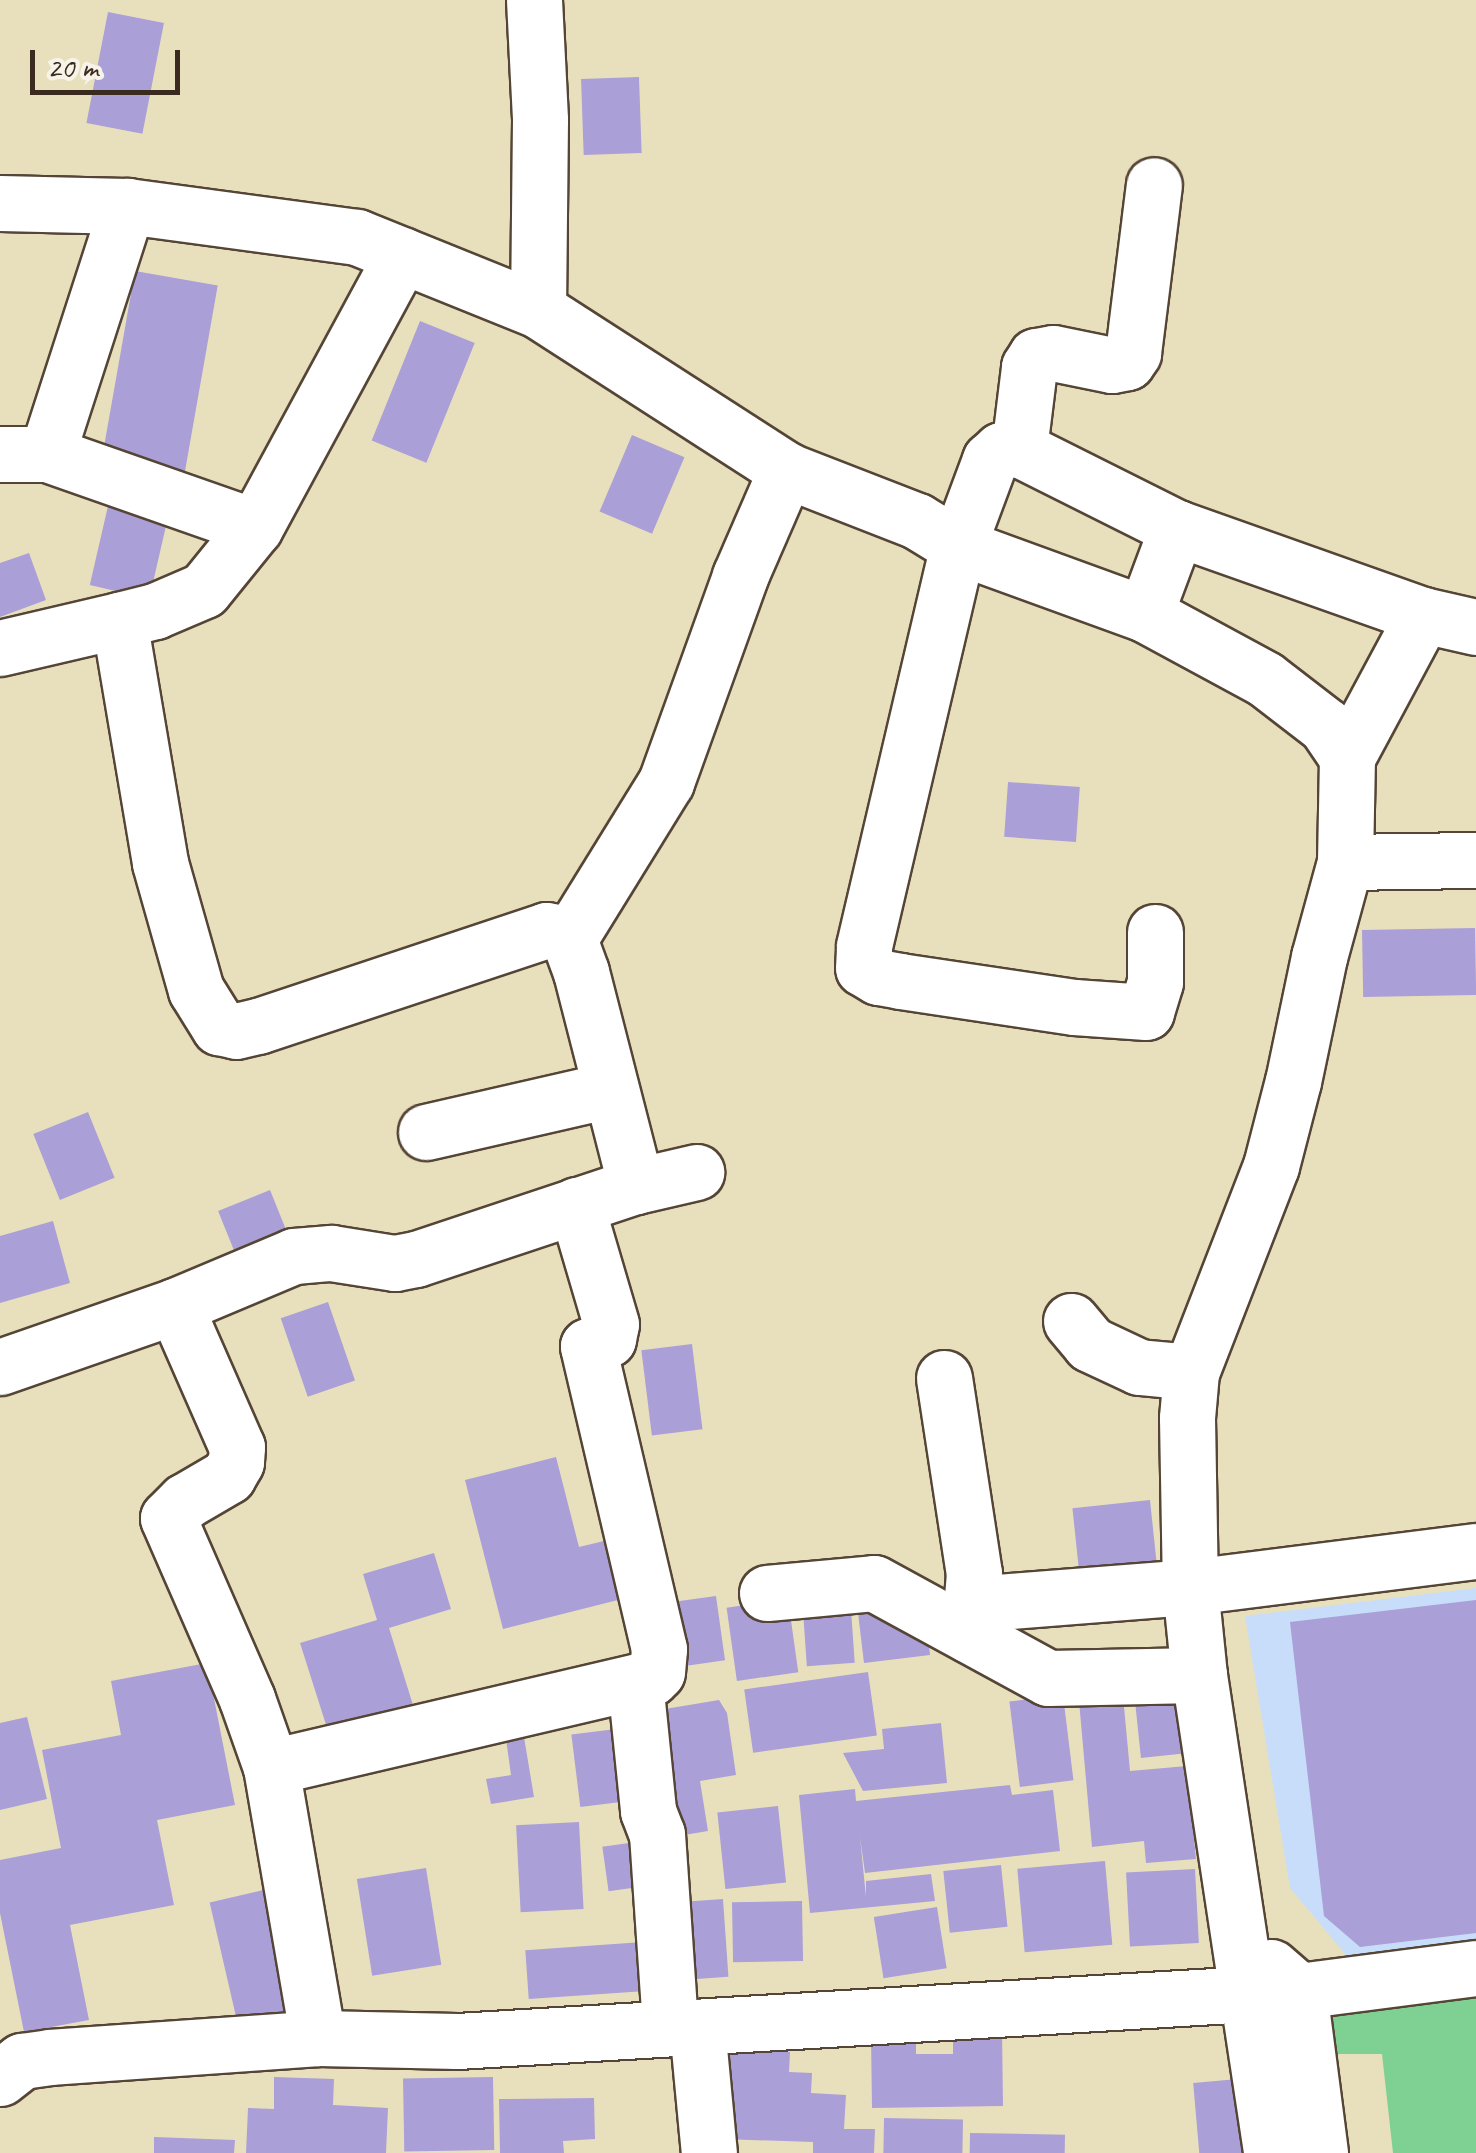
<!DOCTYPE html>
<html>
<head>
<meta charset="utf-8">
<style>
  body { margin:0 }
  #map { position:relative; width:1476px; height:2153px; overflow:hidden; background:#e8e0bd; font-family:Caveat,sans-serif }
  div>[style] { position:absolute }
  .built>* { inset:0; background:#c7ddf9 }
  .green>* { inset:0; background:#7fd193 }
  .building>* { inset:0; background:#aa9fd7; transform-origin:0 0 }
  .roads { filter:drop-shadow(2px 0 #554536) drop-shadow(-2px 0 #554536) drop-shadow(0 2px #554536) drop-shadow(0 -2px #554536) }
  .minor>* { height:55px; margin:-27.5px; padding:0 27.5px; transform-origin:27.5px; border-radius:27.5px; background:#fff }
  span { translate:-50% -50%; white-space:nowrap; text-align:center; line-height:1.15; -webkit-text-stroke:10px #f7f3e8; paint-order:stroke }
  .scale { position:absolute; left:30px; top:50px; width:150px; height:45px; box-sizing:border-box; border:5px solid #3b2a1e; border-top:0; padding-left:12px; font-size:30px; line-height:35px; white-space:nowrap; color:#3b2a1e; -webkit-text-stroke:8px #f7f3e8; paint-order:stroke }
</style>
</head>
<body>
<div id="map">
  <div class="built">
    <div style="clip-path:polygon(1476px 1588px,1476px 1952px,1357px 1968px,1290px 1888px,1245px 1616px)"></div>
  </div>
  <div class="green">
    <div style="clip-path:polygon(1476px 1985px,1476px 2153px,1393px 2153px,1382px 2054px,1316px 2054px,1303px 2011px)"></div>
  </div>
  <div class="building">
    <div style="left:108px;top:12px;width:57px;height:113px;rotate:11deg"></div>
    <div style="left:639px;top:77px;width:76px;height:58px;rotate:88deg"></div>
    <div style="left:135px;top:271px;width:84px;height:191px;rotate:10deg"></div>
    <div style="left:420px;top:321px;width:59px;height:129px;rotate:22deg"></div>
    <div style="left:632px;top:435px;width:57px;height:83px;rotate:23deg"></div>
    <div style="left:108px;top:506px;width:61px;height:81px;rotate:13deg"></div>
    <div style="clip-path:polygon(29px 553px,46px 600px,0 617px,0 563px)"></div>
    <div style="left:1008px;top:782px;width:72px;height:55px;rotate:4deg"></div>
    <div style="left:1475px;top:928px;width:67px;height:113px;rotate:89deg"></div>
    <div style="left:88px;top:1112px;width:71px;height:59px;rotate:68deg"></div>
    <div style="left:270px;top:1190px;width:48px;height:56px;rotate:68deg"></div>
    <div style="clip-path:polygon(53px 1221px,70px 1283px,0 1303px,0 1236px)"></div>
    <div style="left:328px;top:1302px;width:83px;height:50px;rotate:71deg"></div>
    <div style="left:692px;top:1344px;width:86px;height:51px;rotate:83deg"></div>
    <div style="clip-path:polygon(556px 1457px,579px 1547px,604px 1541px,618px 1600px,503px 1629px,465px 1480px)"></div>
    <div style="left:1150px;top:1500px;width:77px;height:78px;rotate:84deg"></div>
    <div style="clip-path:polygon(434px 1553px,451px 1609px,389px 1628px,413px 1705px,328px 1731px,300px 1643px,377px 1620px,363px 1574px)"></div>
    <div style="left:850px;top:1595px;width:68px;height:48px;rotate:86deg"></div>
    <div style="left:716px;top:1596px;width:65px;height:44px;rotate:82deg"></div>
    <div style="left:788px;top:1599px;width:74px;height:62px;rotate:82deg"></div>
    <div style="clip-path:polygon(1476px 1600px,1476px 1933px,1360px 1947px,1324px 1916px,1290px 1622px)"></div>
    <div style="clip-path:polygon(905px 1608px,926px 1618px,930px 1655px,864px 1663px,858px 1613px)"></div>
    <div style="clip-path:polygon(207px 1663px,235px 1805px,157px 1820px,174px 1905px,70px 1925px,89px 2020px,24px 2032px,0 1913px,0 1860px,61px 1848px,42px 1750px,121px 1735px,111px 1681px)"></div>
    <div style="left:868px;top:1672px;width:64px;height:125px;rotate:82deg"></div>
    <div style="left:1184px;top:1689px;width:64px;height:50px;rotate:84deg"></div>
    <div style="left:1063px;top:1695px;width:86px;height:54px;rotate:83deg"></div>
    <div style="clip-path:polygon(1123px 1696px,1130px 1771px,1187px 1766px,1196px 1859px,1146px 1863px,1144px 1841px,1092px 1847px,1079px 1701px)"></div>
    <div style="clip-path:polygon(719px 1700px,727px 1713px,736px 1775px,700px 1781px,708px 1831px,678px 1836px,659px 1710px)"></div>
    <div style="clip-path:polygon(27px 1717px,47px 1799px,0 1810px,0 1723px)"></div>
    <div style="clip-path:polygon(941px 1723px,947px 1783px,863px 1791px,843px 1753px,884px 1749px,882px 1729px)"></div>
    <div style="left:624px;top:1728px;width:73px;height:53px;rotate:83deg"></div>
    <div style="clip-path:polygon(524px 1737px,534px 1797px,491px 1804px,486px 1779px,511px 1775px,506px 1739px)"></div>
    <div style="clip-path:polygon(1010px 1785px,1012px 1795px,1053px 1790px,1060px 1851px,865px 1873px,860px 1837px,866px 1897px,866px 1881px,931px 1874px,935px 1901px,810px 1913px,799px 1795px,855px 1789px,856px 1801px)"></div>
    <div style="left:778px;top:1806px;width:77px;height:61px;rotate:84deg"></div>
    <div style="left:579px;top:1822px;width:87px;height:63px;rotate:87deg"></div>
    <div style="left:636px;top:1842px;width:45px;height:34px;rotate:82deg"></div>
    <div style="left:1105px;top:1861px;width:84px;height:88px;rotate:85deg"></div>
    <div style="left:1001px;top:1865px;width:62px;height:58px;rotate:84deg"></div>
    <div style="left:426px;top:1868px;width:98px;height:70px;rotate:81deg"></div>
    <div style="left:1195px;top:1869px;width:74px;height:69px;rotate:87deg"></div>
    <div style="left:272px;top:1888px;width:123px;height:64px;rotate:77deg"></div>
    <div style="left:723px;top:1899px;width:78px;height:53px;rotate:86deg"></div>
    <div style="left:802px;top:1901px;width:60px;height:70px;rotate:89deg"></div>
    <div style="left:937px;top:1907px;width:62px;height:64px;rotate:81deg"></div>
    <div style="left:657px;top:1941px;width:49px;height:132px;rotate:86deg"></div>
    <div style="clip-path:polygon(1002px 2028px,1003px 2106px,872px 2108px,871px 2037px,916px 2036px,916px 2054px,953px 2054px,953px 2029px)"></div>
    <div style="clip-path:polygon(724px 2049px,790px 2052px,789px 2072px,812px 2073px,811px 2093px,846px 2095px,844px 2129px,875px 2129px,874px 2153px,813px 2153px,813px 2142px,722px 2139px)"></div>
    <div style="clip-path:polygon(274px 2077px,334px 2079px,333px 2105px,388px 2108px,386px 2153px,246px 2153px,248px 2108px,274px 2109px)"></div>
    <div style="left:493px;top:2077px;width:73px;height:90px;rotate:89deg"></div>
    <div style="left:1238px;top:2079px;width:74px;height:45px;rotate:85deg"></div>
    <div style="clip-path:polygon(594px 2098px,595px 2139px,563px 2141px,564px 2153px,500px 2153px,499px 2099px)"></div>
    <div style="left:884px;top:2118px;width:79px;height:35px;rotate:1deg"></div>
    <div style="left:970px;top:2133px;width:95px;height:20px;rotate:1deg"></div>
    <div style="clip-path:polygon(154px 2137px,235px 2140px,234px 2153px,154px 2153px)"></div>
  </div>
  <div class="roads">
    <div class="minor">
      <div style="left:534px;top:0;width:120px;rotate:87.1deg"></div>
      <div style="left:540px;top:120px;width:190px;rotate:90.6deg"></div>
      <div style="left:0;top:203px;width:127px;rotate:1.4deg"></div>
      <div style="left:127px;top:206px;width:232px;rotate:7.7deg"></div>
      <div style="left:357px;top:237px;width:195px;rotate:22deg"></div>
      <div style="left:538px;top:310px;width:295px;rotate:32.8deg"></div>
      <div style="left:786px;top:470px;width:141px;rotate:21.3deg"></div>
      <div style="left:917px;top:521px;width:48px;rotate:31.4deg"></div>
      <div style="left:958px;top:546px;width:199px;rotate:20deg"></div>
      <div style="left:1145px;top:614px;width:136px;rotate:28.4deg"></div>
      <div style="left:1265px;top:679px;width:77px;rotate:37.6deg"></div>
      <div style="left:1326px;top:726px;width:37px;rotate:56deg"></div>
      <div style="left:1347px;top:757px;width:105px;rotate:91.1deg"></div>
      <div style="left:1345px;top:862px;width:98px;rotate:105.3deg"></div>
      <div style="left:1319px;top:957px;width:127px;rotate:101.8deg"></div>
      <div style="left:1293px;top:1081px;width:88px;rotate:104.5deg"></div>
      <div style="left:1271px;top:1166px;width:221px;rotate:111.2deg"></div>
      <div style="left:1191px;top:1372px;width:46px;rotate:95deg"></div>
      <div style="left:1187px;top:1418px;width:169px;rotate:89deg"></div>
      <div style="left:1190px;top:1587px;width:88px;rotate:84.2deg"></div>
      <div style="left:1199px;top:1675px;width:483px;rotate:81.4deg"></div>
      <div style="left:1019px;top:449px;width:83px;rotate:-83deg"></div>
      <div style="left:1029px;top:367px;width:13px;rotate:-58deg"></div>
      <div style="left:1036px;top:356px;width:17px;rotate:-10deg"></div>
      <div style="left:1053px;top:353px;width:60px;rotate:11.5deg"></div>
      <div style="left:1112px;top:365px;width:15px;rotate:-11deg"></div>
      <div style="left:1127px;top:362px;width:11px;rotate:-56deg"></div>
      <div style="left:1133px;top:353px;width:169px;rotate:-82.9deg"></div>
      <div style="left:0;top:454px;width:47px"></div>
      <div style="left:47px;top:454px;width:261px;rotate:-72.1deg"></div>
      <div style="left:47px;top:454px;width:220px;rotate:19.3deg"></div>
      <div style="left:255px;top:527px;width:309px;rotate:-61.6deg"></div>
      <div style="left:1145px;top:614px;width:92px;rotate:-69.6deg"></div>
      <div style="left:119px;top:620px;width:37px;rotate:-14deg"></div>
      <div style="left:155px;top:611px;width:53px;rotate:-23.2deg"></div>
      <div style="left:204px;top:590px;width:81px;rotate:-51deg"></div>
      <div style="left:0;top:648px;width:122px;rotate:-13.2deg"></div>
      <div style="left:119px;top:620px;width:246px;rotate:80.4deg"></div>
      <div style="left:160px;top:863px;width:132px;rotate:74.2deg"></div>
      <div style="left:196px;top:990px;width:44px;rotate:58.1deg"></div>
      <div style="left:219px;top:1027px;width:17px;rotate:13deg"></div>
      <div style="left:236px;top:1031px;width:23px;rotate:-13deg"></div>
      <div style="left:258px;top:1026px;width:304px;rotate:-18.4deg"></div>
      <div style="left:546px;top:930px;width:11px;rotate:10deg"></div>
      <div style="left:557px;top:932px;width:14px;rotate:30deg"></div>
      <div style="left:569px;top:939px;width:35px;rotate:70deg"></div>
      <div style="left:581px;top:972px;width:221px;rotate:75.6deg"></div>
      <div style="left:1347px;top:757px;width:161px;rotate:-61.8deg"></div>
      <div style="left:1345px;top:862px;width:131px;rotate:-0.9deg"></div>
      <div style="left:1155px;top:932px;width:50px;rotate:90deg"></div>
      <div style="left:1155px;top:982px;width:31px;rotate:107deg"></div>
      <div style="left:1146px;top:1012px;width:72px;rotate:-176deg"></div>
      <div style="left:1074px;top:1007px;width:175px;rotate:-171.5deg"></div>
      <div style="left:901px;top:981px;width:23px;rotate:-170deg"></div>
      <div style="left:878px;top:977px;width:17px;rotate:-149deg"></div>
      <div style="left:863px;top:968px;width:22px;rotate:-87deg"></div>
      <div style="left:864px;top:946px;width:411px;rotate:-76.8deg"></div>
      <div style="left:958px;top:546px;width:92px;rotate:-69.6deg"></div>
      <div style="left:990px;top:460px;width:15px;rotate:-42deg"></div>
      <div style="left:1001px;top:450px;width:18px;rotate:-3deg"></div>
      <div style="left:1019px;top:449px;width:177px;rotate:26.6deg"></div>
      <div style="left:1177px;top:528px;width:261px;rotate:19.5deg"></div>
      <div style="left:1423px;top:615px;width:54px;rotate:12.8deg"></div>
      <div style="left:569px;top:939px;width:185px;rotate:-58.3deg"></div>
      <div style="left:666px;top:782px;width:219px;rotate:-70.2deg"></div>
      <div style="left:740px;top:576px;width:116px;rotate:-66.5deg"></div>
      <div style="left:426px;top:1132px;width:189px;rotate:-12.9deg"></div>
      <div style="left:175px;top:1306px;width:154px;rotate:66.3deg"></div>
      <div style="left:237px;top:1447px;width:15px;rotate:94deg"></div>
      <div style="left:236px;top:1462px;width:16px;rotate:120deg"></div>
      <div style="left:228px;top:1476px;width:50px;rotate:149.8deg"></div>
      <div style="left:185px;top:1501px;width:24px;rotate:135deg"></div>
      <div style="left:168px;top:1518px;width:197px;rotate:66.4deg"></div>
      <div style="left:247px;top:1699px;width:72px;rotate:70.6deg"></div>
      <div style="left:271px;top:1767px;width:275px;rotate:80.2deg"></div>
      <div style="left:1071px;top:1321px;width:30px;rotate:50deg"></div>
      <div style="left:1090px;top:1344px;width:54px;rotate:25.1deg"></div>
      <div style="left:1139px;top:1367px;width:52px;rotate:5.5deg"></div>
      <div style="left:0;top:1367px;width:185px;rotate:-19.2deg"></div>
      <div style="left:175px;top:1306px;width:129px;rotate:-22.8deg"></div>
      <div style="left:294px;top:1256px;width:37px;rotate:-5deg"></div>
      <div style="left:331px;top:1253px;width:65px;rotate:8.9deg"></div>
      <div style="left:395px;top:1263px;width:21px;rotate:-11deg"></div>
      <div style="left:416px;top:1259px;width:232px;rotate:-18.4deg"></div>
      <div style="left:636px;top:1186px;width:62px;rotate:-13.1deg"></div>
      <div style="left:944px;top:1378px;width:197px;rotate:81.3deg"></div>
      <div style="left:974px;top:1573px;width:62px;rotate:94.6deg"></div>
      <div style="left:767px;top:1593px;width:107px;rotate:-5.3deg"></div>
      <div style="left:874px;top:1583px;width:198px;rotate:28.6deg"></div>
      <div style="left:1048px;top:1678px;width:151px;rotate:-1.1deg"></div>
      <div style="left:972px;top:1604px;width:219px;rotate:-4.5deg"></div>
      <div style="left:1190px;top:1587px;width:288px;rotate:-7.2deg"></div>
      <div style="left:635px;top:1682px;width:130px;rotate:84.2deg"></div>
      <div style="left:648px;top:1811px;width:25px;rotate:69deg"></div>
      <div style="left:657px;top:1834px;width:193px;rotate:86.1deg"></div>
      <div style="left:271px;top:1767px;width:390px;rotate:-13.2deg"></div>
      <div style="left:651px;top:1678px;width:8px;rotate:-45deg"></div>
      <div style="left:657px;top:1672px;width:23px;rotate:-85deg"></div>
      <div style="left:659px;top:1649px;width:311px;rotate:-103.2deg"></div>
      <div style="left:588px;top:1346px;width:21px;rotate:-19deg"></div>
      <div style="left:608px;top:1339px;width:15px;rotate:-79deg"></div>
      <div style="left:611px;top:1324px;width:124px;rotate:-106.4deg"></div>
      <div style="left:1271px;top:1967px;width:37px;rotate:41deg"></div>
      <div style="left:1299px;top:1991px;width:163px;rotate:82.6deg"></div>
      <div style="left:697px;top:2027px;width:127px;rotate:84.6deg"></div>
      <div style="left:0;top:2078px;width:28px;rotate:-38deg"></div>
      <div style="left:22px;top:2061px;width:27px;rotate:-8deg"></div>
      <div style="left:49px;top:2057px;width:270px;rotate:-4deg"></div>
      <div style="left:318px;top:2038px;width:139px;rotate:1.2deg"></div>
      <div style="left:457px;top:2041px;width:843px;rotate:-3.4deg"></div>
      <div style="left:1299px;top:1991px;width:178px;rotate:-7.4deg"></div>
    </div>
  </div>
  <div class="scale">20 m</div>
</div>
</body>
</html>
